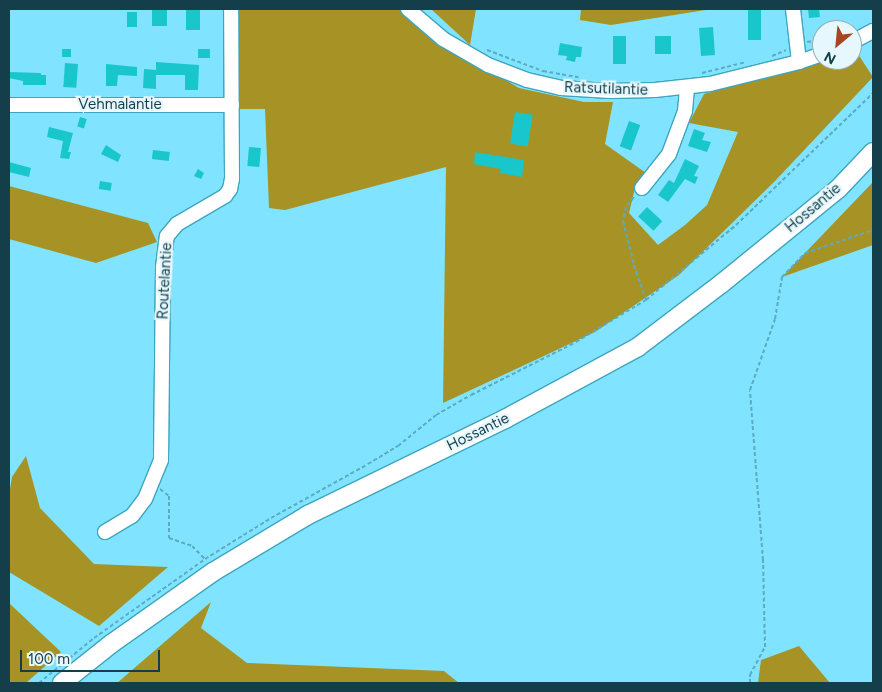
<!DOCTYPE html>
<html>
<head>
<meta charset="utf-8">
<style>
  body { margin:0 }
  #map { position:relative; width:882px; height:692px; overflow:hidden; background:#80e3ff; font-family:Figtree,sans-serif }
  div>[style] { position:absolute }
  .forest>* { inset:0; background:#a69225 }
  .building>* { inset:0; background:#19c6cb; transform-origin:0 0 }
  .path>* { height:2px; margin-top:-1px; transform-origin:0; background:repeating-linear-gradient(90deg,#5babc1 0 4px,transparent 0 6.5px) }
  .roads { filter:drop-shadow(1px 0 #3ea5bf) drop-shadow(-1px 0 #3ea5bf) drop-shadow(0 1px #3ea5bf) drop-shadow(0 -1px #3ea5bf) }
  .minor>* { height:14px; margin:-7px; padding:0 7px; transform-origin:7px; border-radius:7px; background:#fff }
  .major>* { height:18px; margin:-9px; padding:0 9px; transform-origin:9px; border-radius:9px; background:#fff }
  span { translate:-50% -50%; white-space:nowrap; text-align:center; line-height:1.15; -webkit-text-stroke:4.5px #e6f7fd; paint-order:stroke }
  .street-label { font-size:15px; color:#143f4a }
  .frame { position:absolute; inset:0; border:10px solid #143f4a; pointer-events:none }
  .north { position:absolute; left:812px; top:20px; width:50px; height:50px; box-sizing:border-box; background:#e6f7fd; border:1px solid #92adb5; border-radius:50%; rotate:208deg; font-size:14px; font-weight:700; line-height:20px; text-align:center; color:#143f4a }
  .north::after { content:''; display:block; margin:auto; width:18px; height:22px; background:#aa4320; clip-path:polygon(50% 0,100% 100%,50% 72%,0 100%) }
  .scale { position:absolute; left:20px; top:650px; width:140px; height:22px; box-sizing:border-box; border:2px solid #143f4a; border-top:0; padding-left:6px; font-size:15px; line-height:18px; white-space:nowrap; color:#143f4a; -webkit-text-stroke:4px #e6f7fd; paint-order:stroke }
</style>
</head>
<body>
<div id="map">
  <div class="forest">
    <div style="clip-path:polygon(236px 9px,399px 9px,425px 33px,519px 88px,584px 102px,613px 102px,605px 144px,646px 173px,635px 188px,629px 213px,658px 245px,685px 225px,707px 205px,738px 132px,689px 123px,704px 94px,828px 60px,852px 60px,852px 52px,856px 51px,873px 77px,775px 181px,679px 275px,595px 332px,443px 403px,446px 167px,285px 210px,269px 208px,265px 109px,239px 109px)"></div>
    <div style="clip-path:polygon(431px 9px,476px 9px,470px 45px)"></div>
    <div style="clip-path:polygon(581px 9px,712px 9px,611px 25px,580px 20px)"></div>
    <div style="clip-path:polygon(873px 182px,873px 245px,782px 277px,805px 253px)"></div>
    <div style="clip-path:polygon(9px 186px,148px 223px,157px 242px,96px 263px,9px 239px)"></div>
    <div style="clip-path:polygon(26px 456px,40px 508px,94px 564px,168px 567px,99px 626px,9px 572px,9px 495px,12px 477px)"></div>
    <div style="clip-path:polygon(211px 602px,201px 628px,247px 663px,444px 671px,459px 683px,117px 683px)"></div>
    <div style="clip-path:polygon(9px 603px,61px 652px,26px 683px,9px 683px)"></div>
    <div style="clip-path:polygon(799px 646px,830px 683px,758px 683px,761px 660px)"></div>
  </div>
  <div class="building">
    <div style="left:152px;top:9px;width:15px;height:17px"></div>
    <div style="left:186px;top:9px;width:14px;height:21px"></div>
    <div style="left:748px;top:9px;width:13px;height:31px"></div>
    <div style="clip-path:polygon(808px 9px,819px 9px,820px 17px,809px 18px)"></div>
    <div style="left:127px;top:12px;width:10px;height:15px"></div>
    <div style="left:713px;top:27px;width:28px;height:14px;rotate:86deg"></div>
    <div style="left:613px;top:36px;width:13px;height:28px"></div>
    <div style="left:655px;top:36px;width:16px;height:18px"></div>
    <div style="clip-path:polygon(560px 43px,582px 47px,581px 57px,576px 57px,575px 62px,566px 60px,567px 56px,558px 55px)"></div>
    <div style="left:62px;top:49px;width:9px;height:8px"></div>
    <div style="left:198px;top:49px;width:12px;height:9px"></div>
    <div style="clip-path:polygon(156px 62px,199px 65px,198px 90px,185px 90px,185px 75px,156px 75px,156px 89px,143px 88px,144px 69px,156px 70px)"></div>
    <div style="left:65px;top:63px;width:13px;height:24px;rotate:4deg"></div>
    <div style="clip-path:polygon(106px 64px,137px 67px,137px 76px,118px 75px,117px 86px,106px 86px)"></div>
    <div style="clip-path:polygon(9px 72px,41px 73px,41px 75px,46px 75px,46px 85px,23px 85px,23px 81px,9px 78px)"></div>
    <div style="left:515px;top:112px;width:18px;height:32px;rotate:9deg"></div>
    <div style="left:80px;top:117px;width:7px;height:10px;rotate:16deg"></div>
    <div style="left:629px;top:121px;width:12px;height:27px;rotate:20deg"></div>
    <div style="clip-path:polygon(49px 127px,73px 133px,68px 152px,71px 152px,69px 159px,60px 158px,63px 141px,47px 137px)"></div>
    <div style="clip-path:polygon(694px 129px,705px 133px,702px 140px,711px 142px,707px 152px,688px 146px)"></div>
    <div style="clip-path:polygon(106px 145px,121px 155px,118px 162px,101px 154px)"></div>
    <div style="left:249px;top:147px;width:12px;height:19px;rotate:5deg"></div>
    <div style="left:153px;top:150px;width:17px;height:9px;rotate:7deg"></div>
    <div style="clip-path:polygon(475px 152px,524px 160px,522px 177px,500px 173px,501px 169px,474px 164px)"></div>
    <div style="clip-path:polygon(685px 159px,699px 166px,694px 176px,698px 177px,695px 184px,685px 179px,668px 202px,658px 195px,669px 180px,674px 183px)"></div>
    <div style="clip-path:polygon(9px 162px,31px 168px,29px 177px,9px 172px)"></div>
    <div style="clip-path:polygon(198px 169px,204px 173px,201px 179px,194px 176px)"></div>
    <div style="left:100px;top:181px;width:12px;height:8px;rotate:9deg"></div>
    <div style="left:647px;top:207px;width:21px;height:13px;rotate:43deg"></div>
  </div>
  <div class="path">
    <div style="left:807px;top:42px;width:15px;rotate:-8deg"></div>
    <div style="left:487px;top:50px;width:60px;rotate:20.6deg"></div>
    <div style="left:543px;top:71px;width:36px;rotate:10deg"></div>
    <div style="left:772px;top:56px;width:15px;rotate:-23deg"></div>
    <div style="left:702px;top:73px;width:45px;rotate:-14deg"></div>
    <div style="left:634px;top:197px;width:13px;rotate:129deg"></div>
    <div style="left:626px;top:207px;width:14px;rotate:102deg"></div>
    <div style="left:623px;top:221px;width:53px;rotate:75.7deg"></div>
    <div style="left:636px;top:272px;width:30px;rotate:70deg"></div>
    <div style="left:160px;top:489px;width:11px;rotate:38deg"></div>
    <div style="left:169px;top:496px;width:42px;rotate:90deg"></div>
    <div style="left:169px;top:538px;width:24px;rotate:19deg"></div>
    <div style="left:192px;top:546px;width:18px;rotate:45deg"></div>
    <div style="left:39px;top:683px;width:71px;rotate:-39.3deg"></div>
    <div style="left:94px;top:638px;width:136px;rotate:-35.4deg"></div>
    <div style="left:205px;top:559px;width:78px;rotate:-31.8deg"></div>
    <div style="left:271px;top:518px;width:111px;rotate:-29.1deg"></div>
    <div style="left:368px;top:464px;width:35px;rotate:-31deg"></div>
    <div style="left:398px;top:446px;width:49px;rotate:-39.2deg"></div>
    <div style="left:436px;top:415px;width:40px;rotate:-29.7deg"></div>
    <div style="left:471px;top:395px;width:118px;rotate:-26.8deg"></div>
    <div style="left:576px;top:342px;width:82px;rotate:-31deg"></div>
    <div style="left:646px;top:300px;width:117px;rotate:-39.8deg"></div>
    <div style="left:736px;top:225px;width:190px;rotate:-43.9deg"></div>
    <div style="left:750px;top:683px;width:8px;rotate:-90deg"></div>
    <div style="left:750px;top:675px;width:32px;rotate:-62deg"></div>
    <div style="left:765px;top:647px;width:87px;rotate:-91.3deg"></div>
    <div style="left:763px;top:560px;width:170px;rotate:-94.4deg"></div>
    <div style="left:750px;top:390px;width:75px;rotate:-70.6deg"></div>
    <div style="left:775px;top:319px;width:43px;rotate:-80.5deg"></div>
    <div style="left:782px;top:277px;width:33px;rotate:-46deg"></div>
    <div style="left:805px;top:253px;width:72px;rotate:-18.7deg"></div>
  </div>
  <div class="roads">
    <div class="minor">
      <div style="left:408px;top:9px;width:46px;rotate:40.6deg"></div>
      <div style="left:443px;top:39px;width:52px;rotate:30deg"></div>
      <div style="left:488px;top:65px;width:42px;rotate:21deg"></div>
      <div style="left:527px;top:80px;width:35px;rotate:13deg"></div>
      <div style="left:561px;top:88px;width:49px;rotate:3.5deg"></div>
      <div style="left:610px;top:91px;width:45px;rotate:-1.3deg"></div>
      <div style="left:655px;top:90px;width:55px;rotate:-6.2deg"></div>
      <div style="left:710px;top:84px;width:92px;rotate:-13.9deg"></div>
      <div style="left:799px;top:62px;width:24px;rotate:-19deg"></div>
      <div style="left:793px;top:9px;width:53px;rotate:83.5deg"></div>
      <div style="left:852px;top:42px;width:24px;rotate:-28deg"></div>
      <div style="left:9px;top:105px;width:223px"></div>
      <div style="left:642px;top:188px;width:43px;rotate:-51.5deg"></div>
      <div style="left:669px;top:154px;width:46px;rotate:-69.6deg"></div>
      <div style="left:685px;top:111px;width:24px;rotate:-85deg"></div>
      <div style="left:105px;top:532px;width:31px;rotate:-31deg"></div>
      <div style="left:132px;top:516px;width:21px;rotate:-53deg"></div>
      <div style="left:145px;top:499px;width:42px;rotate:-67.7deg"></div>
      <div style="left:161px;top:460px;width:193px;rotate:-89.4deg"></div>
      <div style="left:163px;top:267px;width:31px;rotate:-83deg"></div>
      <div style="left:167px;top:236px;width:16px;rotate:-50deg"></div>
      <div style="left:177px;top:224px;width:56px;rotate:-30.3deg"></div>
      <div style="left:225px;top:196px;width:9px;rotate:-54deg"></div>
      <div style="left:230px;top:189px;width:10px;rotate:-79deg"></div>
      <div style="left:232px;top:179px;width:170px;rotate:-90.3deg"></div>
    </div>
    <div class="major">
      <div style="left:62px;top:683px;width:63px;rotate:-38.5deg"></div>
      <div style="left:111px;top:644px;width:125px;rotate:-35.2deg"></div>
      <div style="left:213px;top:572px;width:111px;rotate:-31deg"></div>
      <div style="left:308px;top:515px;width:219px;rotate:-26deg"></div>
      <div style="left:505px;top:419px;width:151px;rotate:-28.4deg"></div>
      <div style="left:638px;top:347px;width:104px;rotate:-37.2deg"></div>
      <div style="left:721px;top:284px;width:151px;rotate:-39.1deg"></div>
      <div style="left:838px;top:189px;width:51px;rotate:-46.6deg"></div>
    </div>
  </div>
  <div class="street-label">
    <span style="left:606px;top:89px;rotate:2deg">Ratsutilantie</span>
    <span style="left:120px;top:105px">Vehmalantie</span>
    <span style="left:813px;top:208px;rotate:-40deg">Hossantie</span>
    <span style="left:165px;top:281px;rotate:-87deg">Routelantie</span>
    <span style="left:478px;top:432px;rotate:-26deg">Hossantie</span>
  </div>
  <div class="frame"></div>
  <div class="north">N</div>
  <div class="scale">100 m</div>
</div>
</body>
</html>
